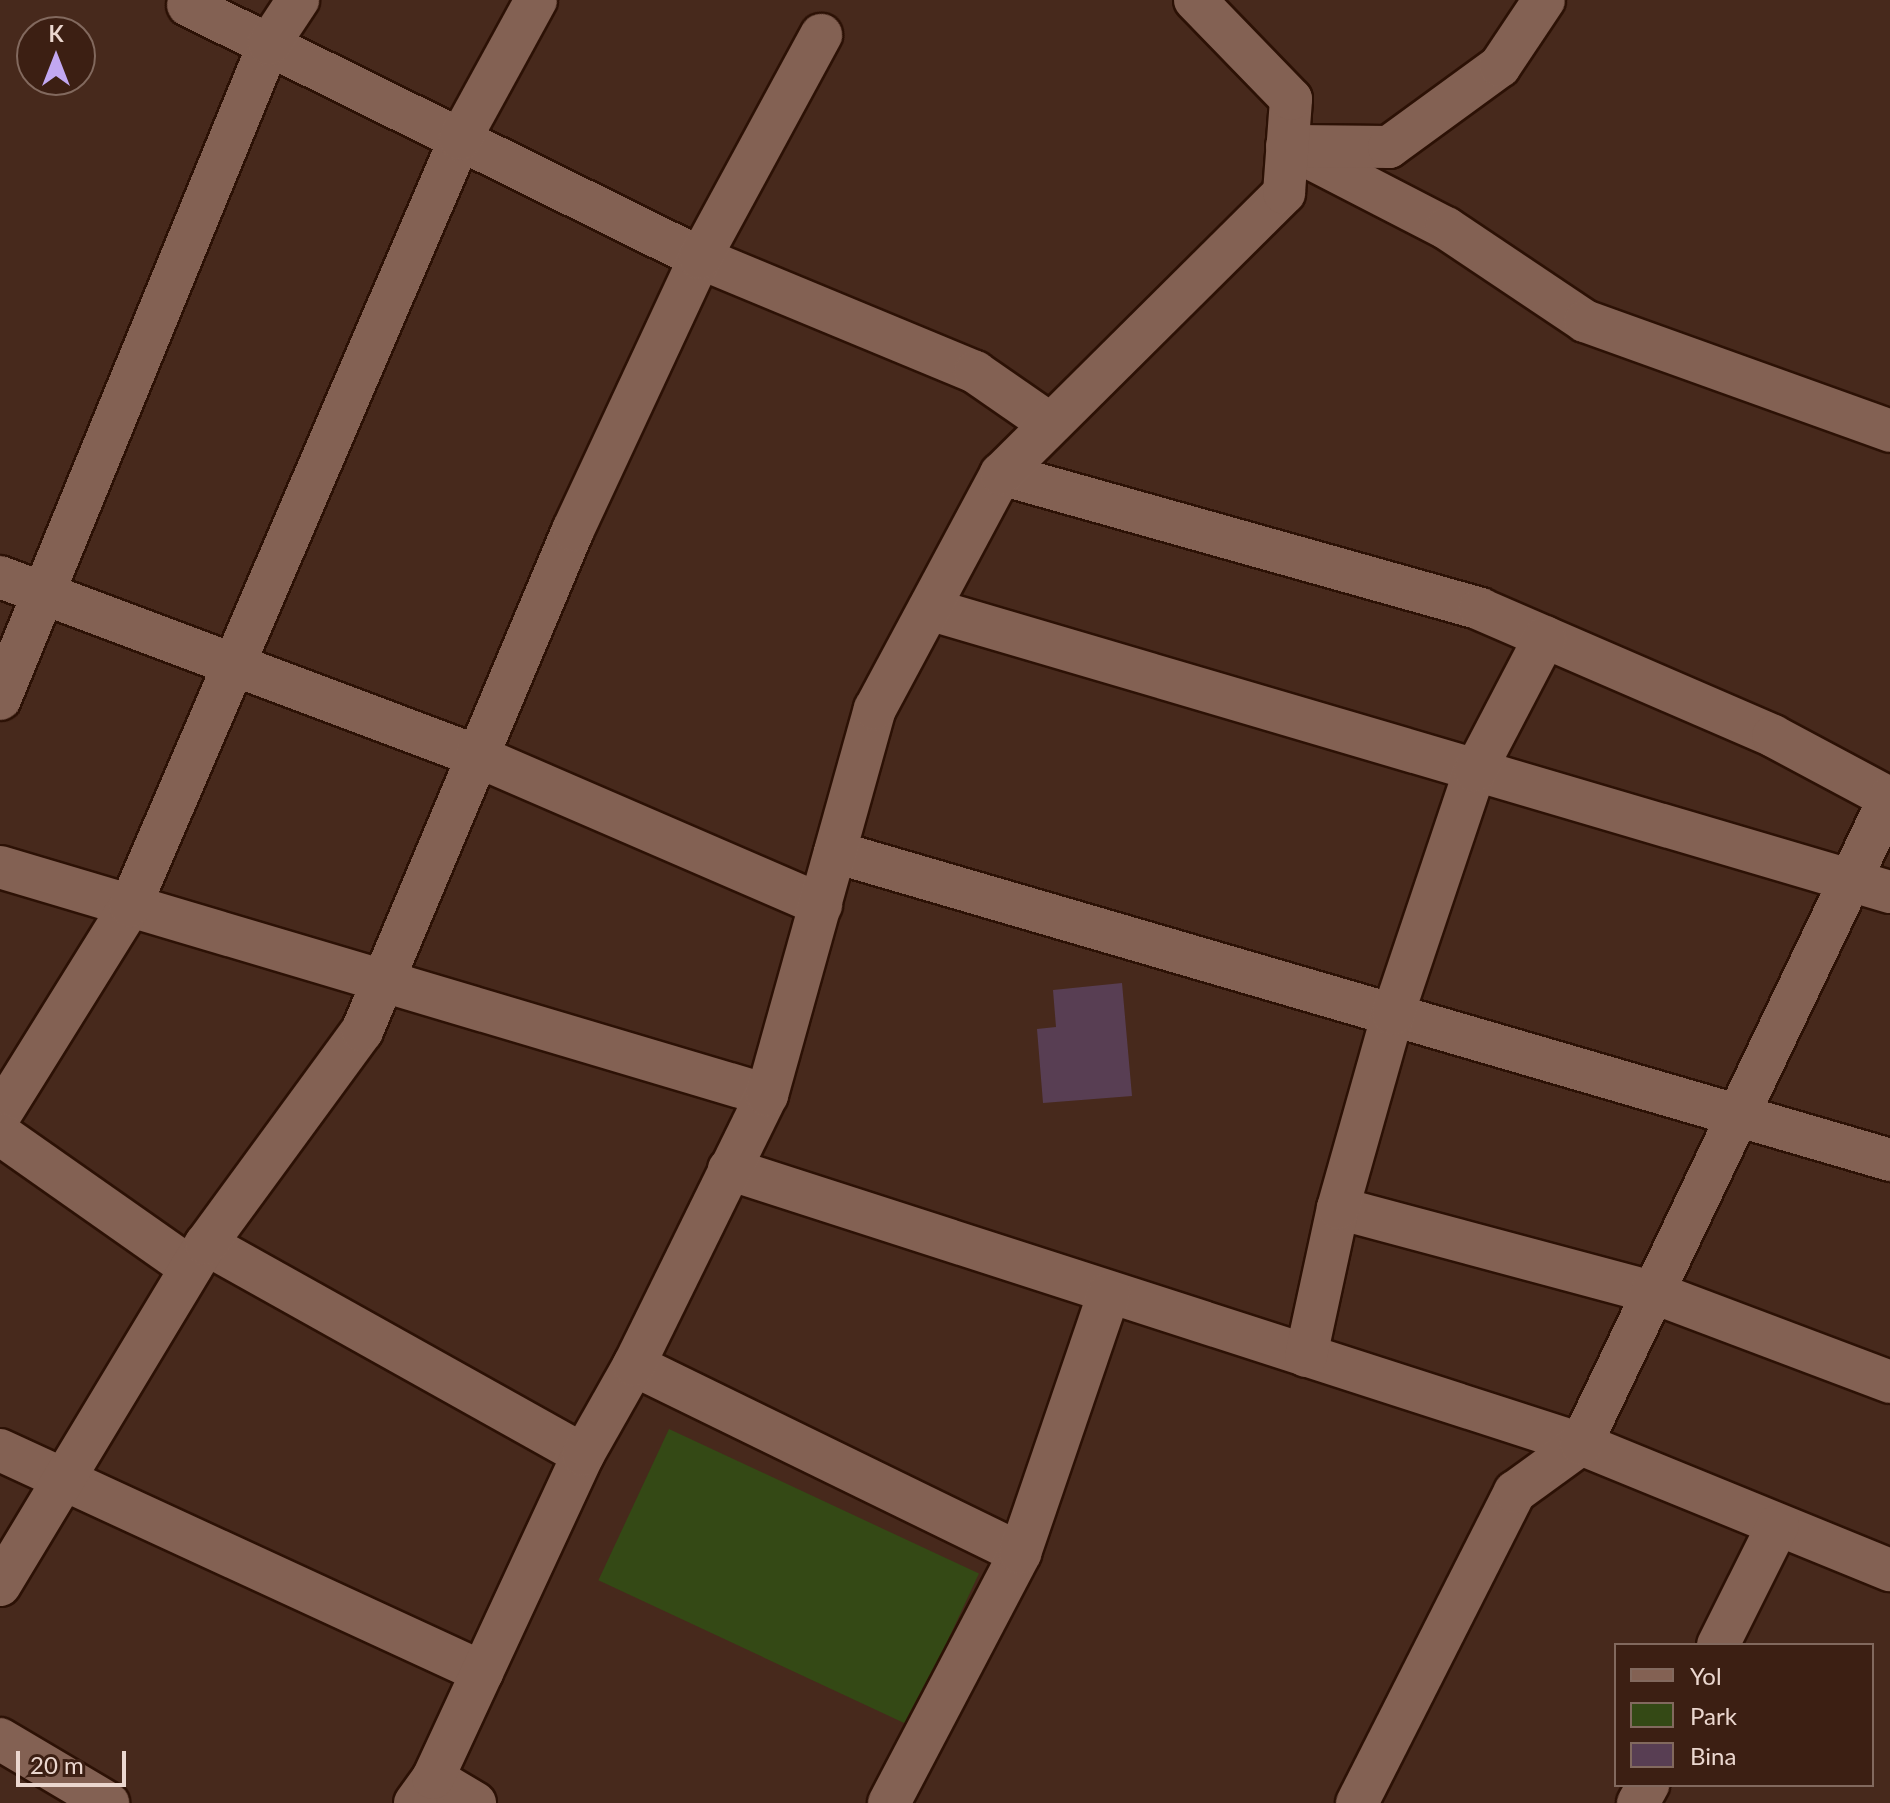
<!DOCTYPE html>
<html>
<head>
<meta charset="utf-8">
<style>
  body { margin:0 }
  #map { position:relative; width:1890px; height:1803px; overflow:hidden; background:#47291c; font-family:Lato,sans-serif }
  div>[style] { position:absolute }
  .green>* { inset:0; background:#344915; transform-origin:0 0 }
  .building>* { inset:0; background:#583e53 }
  .roads { filter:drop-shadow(2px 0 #2c1105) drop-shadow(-2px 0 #2c1105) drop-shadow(0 2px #2c1105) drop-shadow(0 -2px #2c1105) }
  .minor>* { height:42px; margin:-21px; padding:0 21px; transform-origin:21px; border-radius:21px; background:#836153 }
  span { translate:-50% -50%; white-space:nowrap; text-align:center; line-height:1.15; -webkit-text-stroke:6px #3c1f13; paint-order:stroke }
  .legend { position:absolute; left:1614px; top:1643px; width:260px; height:144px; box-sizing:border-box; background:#3c1f13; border:2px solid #82695e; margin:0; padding:10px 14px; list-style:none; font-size:24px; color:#ebd7cf }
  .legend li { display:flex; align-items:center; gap:16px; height:40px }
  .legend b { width:40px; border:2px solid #82695e }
  .north { position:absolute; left:16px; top:16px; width:80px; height:80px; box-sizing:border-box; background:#3c1f13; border:2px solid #82695e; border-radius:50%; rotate:0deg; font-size:22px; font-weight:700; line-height:32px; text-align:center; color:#ebd7cf }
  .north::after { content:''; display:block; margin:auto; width:28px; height:36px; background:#c2a8f2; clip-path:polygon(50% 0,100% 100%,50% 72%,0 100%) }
  .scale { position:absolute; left:16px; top:1751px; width:110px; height:36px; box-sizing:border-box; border:4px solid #ebd7cf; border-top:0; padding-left:10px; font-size:24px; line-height:28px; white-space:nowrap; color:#ebd7cf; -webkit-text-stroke:6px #3c1f13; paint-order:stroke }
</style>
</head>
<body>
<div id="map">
  <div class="green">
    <div style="left:669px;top:1429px;width:342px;height:167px;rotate:25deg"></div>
  </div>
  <div class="building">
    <div style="clip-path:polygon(1122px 983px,1132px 1096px,1043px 1103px,1037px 1029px,1056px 1027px,1053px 990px)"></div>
  </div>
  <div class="roads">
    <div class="minor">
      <div style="left:188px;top:5px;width:571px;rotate:26.3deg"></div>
      <div style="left:700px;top:258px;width:298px;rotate:22.5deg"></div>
      <div style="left:975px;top:372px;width:91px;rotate:34.7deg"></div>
      <div style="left:1287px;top:146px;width:179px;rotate:27.3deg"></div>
      <div style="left:1446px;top:228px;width:167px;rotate:33.8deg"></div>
      <div style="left:1585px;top:321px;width:324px;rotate:19.8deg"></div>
      <div style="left:1296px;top:146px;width:93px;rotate:0.6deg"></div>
      <div style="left:1389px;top:147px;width:137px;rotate:-36.1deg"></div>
      <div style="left:1500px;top:66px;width:79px;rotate:-56.3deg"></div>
      <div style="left:1001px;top:474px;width:498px;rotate:15.7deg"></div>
      <div style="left:1480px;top:609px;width:319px;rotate:23.4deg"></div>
      <div style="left:1773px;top:736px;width:132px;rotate:28.1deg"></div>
      <div style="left:0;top:577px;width:509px;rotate:20.57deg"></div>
      <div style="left:477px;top:756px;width:375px;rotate:23.4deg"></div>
      <div style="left:929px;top:609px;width:1002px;rotate:16.41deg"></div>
      <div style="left:0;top:699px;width:708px;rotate:-67.67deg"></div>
      <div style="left:269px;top:44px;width:53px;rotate:-56.6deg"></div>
      <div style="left:835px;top:852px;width:1099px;rotate:16.27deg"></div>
      <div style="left:0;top:867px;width:800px;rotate:16.56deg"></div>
      <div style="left:0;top:1115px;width:246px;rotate:-58.1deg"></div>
      <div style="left:130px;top:906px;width:835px;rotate:-66.72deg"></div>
      <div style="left:460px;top:139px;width:158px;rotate:-61.3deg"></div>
      <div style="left:0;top:1134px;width:233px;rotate:35.1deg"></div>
      <div style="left:729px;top:1169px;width:895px;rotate:17.89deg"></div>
      <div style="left:1581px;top:1444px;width:334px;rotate:22.2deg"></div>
      <div style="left:1338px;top:1208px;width:325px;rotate:15deg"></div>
      <div style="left:1652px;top:1292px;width:254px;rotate:20.7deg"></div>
      <div style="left:206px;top:1244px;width:432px;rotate:29.2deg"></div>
      <div style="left:1306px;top:1356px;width:151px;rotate:-77.8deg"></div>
      <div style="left:1338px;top:1208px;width:202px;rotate:-74.2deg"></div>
      <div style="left:1393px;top:1014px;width:256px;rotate:-71.4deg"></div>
      <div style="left:1475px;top:771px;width:151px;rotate:-62.4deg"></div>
      <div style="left:634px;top:1365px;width:429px;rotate:26deg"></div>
      <div style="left:0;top:1450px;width:531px;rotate:24.73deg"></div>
      <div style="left:0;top:1585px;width:398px;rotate:-58.9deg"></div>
      <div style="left:206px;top:1244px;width:264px;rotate:-53.8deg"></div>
      <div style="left:362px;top:1031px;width:544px;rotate:-67.16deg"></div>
      <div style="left:573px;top:530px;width:300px;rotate:-65deg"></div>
      <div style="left:700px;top:258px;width:254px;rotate:-61.5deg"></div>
      <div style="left:1718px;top:1645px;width:134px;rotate:-63.4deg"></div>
      <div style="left:0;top:1739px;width:126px;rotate:30.7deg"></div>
      <div style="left:433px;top:1778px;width:49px;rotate:30.8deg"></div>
      <div style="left:415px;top:1803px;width:31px;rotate:-54deg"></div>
      <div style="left:433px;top:1778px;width:356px;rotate:-65.1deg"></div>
      <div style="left:583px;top:1455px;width:103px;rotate:-60.5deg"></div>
      <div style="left:634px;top:1365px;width:301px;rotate:-63.8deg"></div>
      <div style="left:767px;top:1095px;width:401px;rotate:-74.4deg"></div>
      <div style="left:875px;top:709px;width:267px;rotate:-61.8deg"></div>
      <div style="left:1001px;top:474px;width:399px;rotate:-44.8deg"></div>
      <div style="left:1284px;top:193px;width:94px;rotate:-85.7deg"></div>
      <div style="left:1291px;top:99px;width:138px;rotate:-134.1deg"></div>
      <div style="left:889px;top:1803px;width:282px;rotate:-62.3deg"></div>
      <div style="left:1020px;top:1553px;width:275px;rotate:-71.1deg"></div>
      <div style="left:1357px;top:1803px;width:349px;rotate:-63.1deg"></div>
      <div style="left:1515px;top:1492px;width:82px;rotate:-36deg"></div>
      <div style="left:1581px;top:1444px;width:717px;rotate:-64.47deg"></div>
      <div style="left:1638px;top:1803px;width:21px;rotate:-61deg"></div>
    </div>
  </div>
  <ul class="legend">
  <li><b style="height:10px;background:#836153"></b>Yol</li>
  <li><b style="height:22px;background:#344915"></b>Park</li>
  <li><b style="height:22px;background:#583e53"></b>Bina</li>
  </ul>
  <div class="north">K</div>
  <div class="scale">20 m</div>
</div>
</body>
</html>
